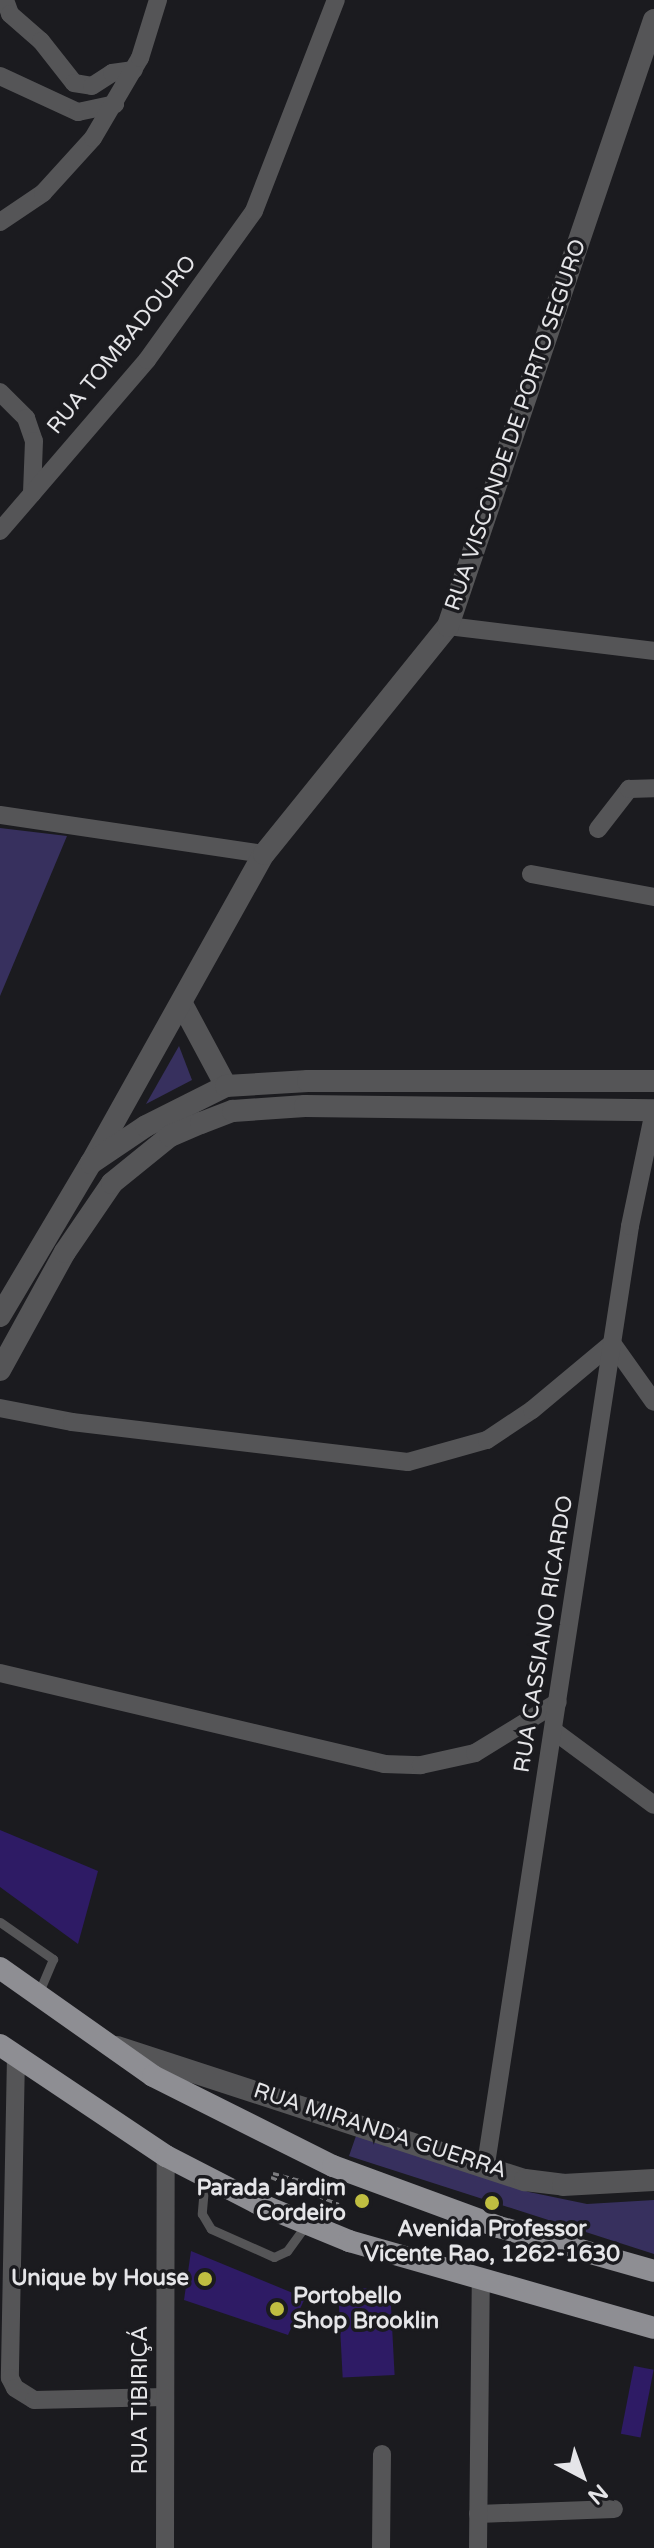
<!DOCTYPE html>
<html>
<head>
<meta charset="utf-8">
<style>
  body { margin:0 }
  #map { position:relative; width:654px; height:2548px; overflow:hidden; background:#1b1b1f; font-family:"Varela Round",sans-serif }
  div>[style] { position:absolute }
  .green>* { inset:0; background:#37305e }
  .building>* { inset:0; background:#2e1b65; transform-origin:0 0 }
  .path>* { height:3px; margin-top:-1.5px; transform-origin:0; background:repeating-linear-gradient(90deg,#7c7c7f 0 6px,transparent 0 10px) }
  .service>* { height:9px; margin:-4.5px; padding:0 4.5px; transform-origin:4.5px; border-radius:4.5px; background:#555557 }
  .minor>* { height:18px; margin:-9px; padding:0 9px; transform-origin:9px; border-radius:9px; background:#555557 }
  .tertiary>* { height:22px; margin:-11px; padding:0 11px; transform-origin:11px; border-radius:11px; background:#555557 }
  .primary>* { height:22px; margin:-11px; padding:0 11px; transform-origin:11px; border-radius:11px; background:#8e8e93 }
  .dots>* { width:22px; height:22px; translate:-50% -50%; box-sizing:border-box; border:4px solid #1b1b1f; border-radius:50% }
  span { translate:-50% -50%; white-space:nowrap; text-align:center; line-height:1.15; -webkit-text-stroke:7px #1b1b1f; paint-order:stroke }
  .street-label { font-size:22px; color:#e5e5e8 }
  .poi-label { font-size:22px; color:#e5e5e8; font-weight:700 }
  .right { translate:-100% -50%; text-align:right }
  .left { translate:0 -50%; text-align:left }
  .north { position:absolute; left:542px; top:2436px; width:80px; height:80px; -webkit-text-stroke:6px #1b1b1f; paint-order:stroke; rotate:139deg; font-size:22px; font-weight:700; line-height:32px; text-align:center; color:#e5e5e8 }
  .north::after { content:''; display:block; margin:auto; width:28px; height:36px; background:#e5e5e8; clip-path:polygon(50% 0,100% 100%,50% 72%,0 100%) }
</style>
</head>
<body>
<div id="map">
  <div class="green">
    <div style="clip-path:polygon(0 828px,67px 836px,0 996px)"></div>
    <div style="clip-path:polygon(179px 1046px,192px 1080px,146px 1104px)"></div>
    <div style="clip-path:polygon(357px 2133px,529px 2192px,587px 2204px,654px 2200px,654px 2254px,349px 2156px)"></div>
  </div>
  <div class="building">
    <div style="clip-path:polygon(0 1830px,98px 1871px,78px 1944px,0 1887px)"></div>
    <div style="clip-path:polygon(191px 2251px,305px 2298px,288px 2335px,184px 2300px)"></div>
    <div style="left:390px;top:2287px;width:88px;height:52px;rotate:87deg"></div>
    <div style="left:634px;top:2366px;width:20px;height:69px;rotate:11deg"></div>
  </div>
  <div class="path">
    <div style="left:273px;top:2173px;width:63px;rotate:14.7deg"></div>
    <div style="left:271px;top:2177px;width:73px;rotate:21.7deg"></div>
  </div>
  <div class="service">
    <div style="left:0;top:1922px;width:65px;rotate:34.9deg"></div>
    <div style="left:53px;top:1959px;width:38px;rotate:113deg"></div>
    <div style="left:205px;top:2176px;width:38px;rotate:95deg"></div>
    <div style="left:202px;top:2214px;width:17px;rotate:59deg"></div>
    <div style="left:211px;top:2229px;width:69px;rotate:24deg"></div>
    <div style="left:274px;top:2257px;width:14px;rotate:-25deg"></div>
    <div style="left:287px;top:2251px;width:32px;rotate:-54deg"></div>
  </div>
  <div class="minor">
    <div style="left:5px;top:0;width:15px;rotate:70deg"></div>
    <div style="left:10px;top:14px;width:41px;rotate:41.1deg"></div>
    <div style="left:41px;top:41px;width:53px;rotate:51.8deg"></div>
    <div style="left:74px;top:83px;width:18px;rotate:9deg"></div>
    <div style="left:92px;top:86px;width:24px;rotate:-33deg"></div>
    <div style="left:112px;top:73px;width:22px;rotate:-8deg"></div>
    <div style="left:0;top:76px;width:86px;rotate:24.8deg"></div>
    <div style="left:78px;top:112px;width:38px;rotate:-12deg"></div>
    <div style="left:0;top:222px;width:52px;rotate:-34deg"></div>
    <div style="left:43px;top:193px;width:74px;rotate:-47.7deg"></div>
    <div style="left:93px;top:138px;width:93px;rotate:-59.6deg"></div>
    <div style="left:140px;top:58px;width:61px;rotate:-72.8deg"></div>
    <div style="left:0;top:392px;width:37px;rotate:45deg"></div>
    <div style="left:26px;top:418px;width:24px;rotate:71deg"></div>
    <div style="left:34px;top:441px;width:53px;rotate:92.2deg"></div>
    <div style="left:0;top:531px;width:225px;rotate:-49.3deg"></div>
    <div style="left:147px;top:360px;width:183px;rotate:-54.3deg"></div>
    <div style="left:254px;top:211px;width:226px;rotate:-68.8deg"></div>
    <div style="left:448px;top:626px;width:208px;rotate:6.9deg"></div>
    <div style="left:0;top:815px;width:267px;rotate:8.4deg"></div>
    <div style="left:598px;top:829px;width:51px;rotate:-52.2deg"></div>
    <div style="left:629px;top:789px;width:25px;rotate:-2deg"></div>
    <div style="left:531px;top:874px;width:125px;rotate:10.6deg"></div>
    <div style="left:0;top:1408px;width:73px;rotate:11deg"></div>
    <div style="left:72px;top:1422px;width:338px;rotate:6.8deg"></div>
    <div style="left:408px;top:1462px;width:82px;rotate:-15.6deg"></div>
    <div style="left:487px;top:1440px;width:54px;rotate:-33.7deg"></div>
    <div style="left:532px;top:1410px;width:104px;rotate:-39.9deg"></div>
    <div style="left:612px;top:1343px;width:72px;rotate:54.6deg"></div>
    <div style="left:0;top:1673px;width:395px;rotate:13.3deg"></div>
    <div style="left:384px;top:1764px;width:37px;rotate:2deg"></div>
    <div style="left:421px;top:1765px;width:55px;rotate:-12.5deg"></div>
    <div style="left:475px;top:1753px;width:97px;rotate:-31.6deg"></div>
    <div style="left:554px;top:1731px;width:124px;rotate:36.5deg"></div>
    <div style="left:16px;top:2056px;width:322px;rotate:91.1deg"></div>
    <div style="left:10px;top:2378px;width:11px;rotate:63deg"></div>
    <div style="left:15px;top:2388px;width:22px;rotate:32deg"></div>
    <div style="left:34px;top:2400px;width:131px;rotate:-1.3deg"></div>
    <div style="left:486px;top:2164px;width:949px;rotate:-81.27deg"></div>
    <div style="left:630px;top:1226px;width:117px;rotate:-78.2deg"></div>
    <div style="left:478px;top:2514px;width:136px;rotate:-2.1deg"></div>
    <div style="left:165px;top:2548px;width:392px;rotate:-89.9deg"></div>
    <div style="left:381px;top:2548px;width:94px;rotate:-89.4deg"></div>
    <div style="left:478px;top:2548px;width:268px;rotate:-89.4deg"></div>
  </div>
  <div class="tertiary">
    <div style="left:182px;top:1004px;width:93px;rotate:61.8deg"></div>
    <div style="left:91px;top:1163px;width:354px;rotate:-60.8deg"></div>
    <div style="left:264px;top:854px;width:293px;rotate:-51.1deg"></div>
    <div style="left:448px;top:626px;width:640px;rotate:-71.23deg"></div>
    <div style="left:0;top:1316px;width:178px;rotate:-59.3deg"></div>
    <div style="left:91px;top:1163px;width:66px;rotate:-33.9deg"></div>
    <div style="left:146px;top:1126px;width:89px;rotate:-26.6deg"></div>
    <div style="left:226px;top:1086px;width:82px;rotate:-3.5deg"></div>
    <div style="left:308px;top:1081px;width:346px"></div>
    <div style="left:0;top:1370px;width:135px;rotate:-61.2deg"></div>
    <div style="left:65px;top:1252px;width:83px;rotate:-55.7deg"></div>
    <div style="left:112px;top:1183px;width:75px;rotate:-39deg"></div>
    <div style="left:170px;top:1136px;width:34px;rotate:-23deg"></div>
    <div style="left:201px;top:1123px;width:34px;rotate:-21deg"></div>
    <div style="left:233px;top:1111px;width:72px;rotate:-4deg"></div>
    <div style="left:305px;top:1106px;width:349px;rotate:0.7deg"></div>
    <div style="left:117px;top:2047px;width:429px;rotate:18.1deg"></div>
    <div style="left:525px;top:2180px;width:38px;rotate:7deg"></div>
    <div style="left:563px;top:2185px;width:91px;rotate:-3.1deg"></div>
  </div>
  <div class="primary">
    <div style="left:0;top:1968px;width:187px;rotate:35.2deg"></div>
    <div style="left:153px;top:2076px;width:201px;rotate:26.6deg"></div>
    <div style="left:333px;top:2166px;width:177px;rotate:20.2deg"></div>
    <div style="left:499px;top:2227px;width:161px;rotate:15.8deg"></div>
    <div style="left:0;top:2045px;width:200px;rotate:33.8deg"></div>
    <div style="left:166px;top:2156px;width:102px;rotate:27.3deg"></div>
    <div style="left:257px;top:2203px;width:100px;rotate:22.4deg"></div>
    <div style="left:349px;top:2241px;width:317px;rotate:15.9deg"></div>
  </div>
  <div class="dots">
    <div style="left:362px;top:2201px;background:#c0be41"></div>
    <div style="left:492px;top:2203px;background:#c0be41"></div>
    <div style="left:205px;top:2279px;background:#c0be41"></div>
    <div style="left:277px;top:2309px;background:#c0be41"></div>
  </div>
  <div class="street-label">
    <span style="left:122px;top:345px;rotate:-51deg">RUA TOMBADOURO</span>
    <span style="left:516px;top:425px;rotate:-71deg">RUA VISCONDE DE PORTO SEGURO</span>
    <span style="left:544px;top:1634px;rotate:-81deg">RUA CASSIANO RICARDO</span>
    <span style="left:380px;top:2131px;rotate:18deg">RUA MIRANDA GUERRA</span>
    <span style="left:141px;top:2400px;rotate:-90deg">RUA TIBIRIÇÁ</span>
  </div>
  <div class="poi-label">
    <span class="right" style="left:346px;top:2201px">Parada Jardim<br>Cordeiro</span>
    <span style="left:492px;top:2242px">Avenida Professor<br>Vicente Rao, 1262-1630</span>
    <span class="right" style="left:189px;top:2279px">Unique by House</span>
    <span class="left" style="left:293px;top:2309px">Portobello<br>Shop Brooklin</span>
  </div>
  <div class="north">N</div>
</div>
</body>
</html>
